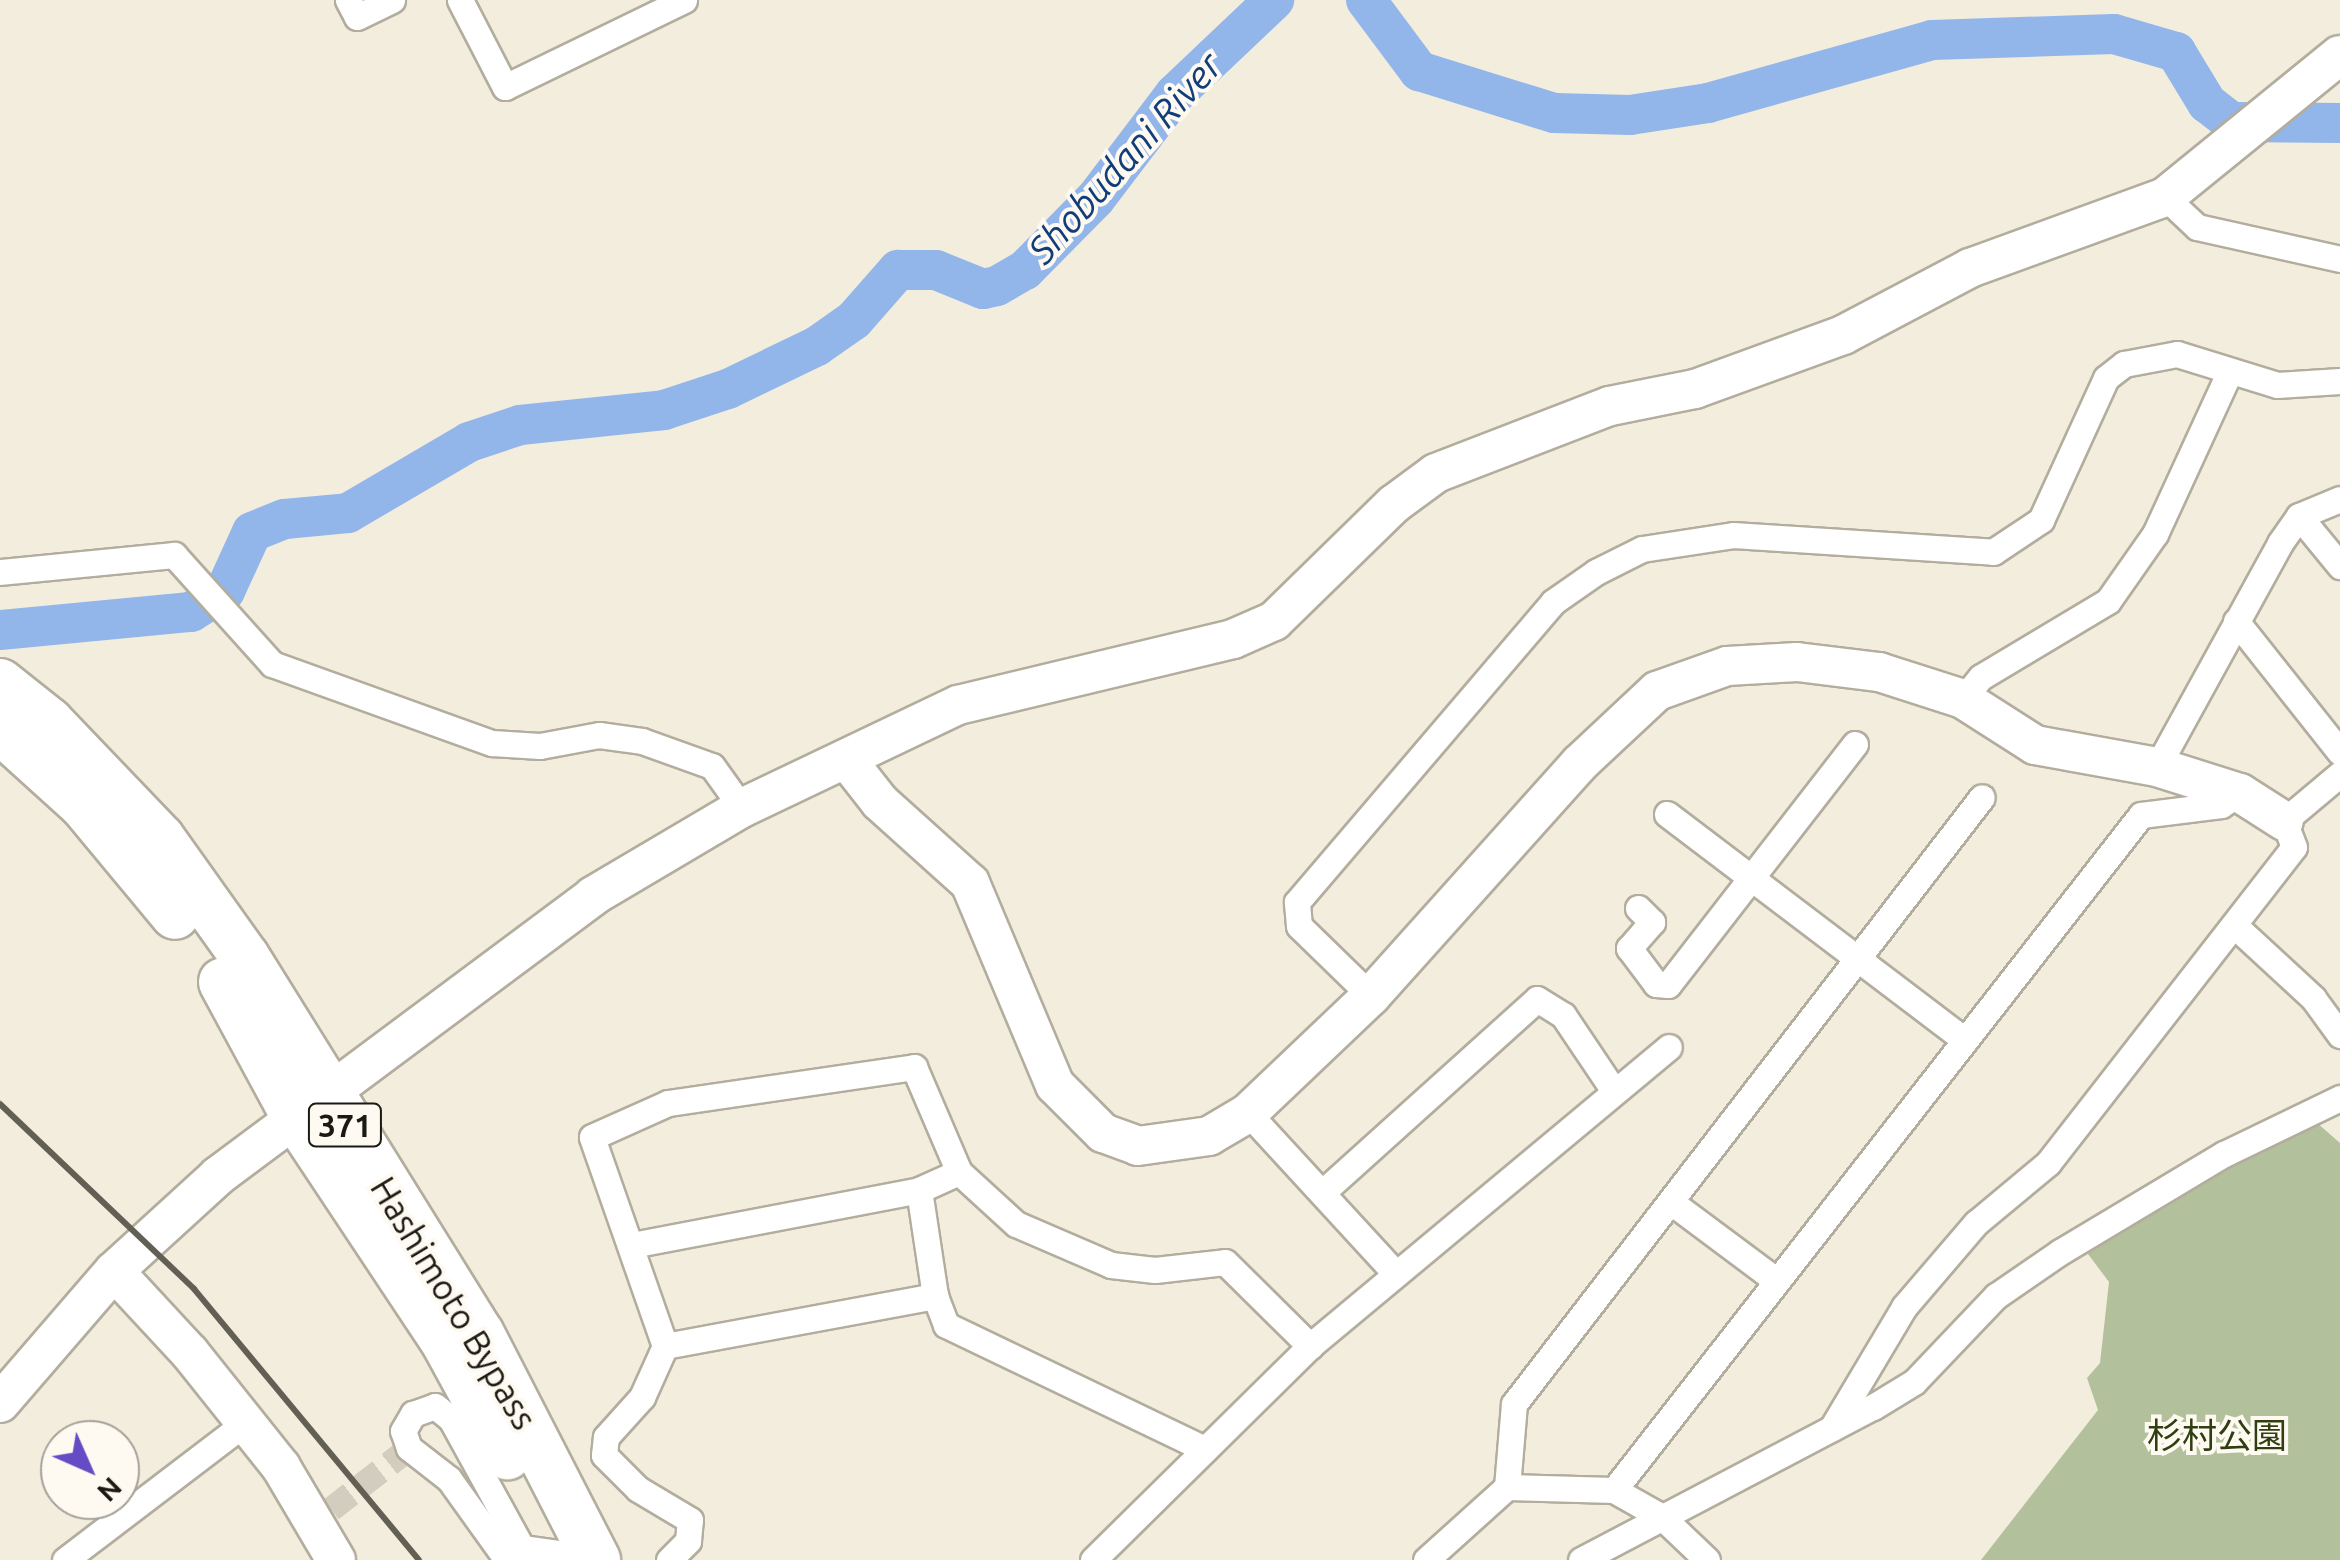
<!DOCTYPE html>
<html>
<head>
<meta charset="utf-8">
<style>
  body { margin:0 }
  #map { position:relative; width:2340px; height:1560px; overflow:hidden; background:#f3eddd; font-family:Ubuntu,"Noto Sans JP",sans-serif }
  div>[style] { position:absolute }
  .green>* { inset:0; background:#b2c09c }
  .river>* { height:40px; margin:-20px; padding:0 20px; transform-origin:20px; border-radius:20px; background:#92b5ea }
  .street-tunnel>* { height:25px; margin-top:-12.5px; transform-origin:0; background:repeating-linear-gradient(90deg,#d3cdbf 0 25px,transparent 0 37px) }
  .roads { filter:drop-shadow(2px 0 #b3ad9e) drop-shadow(-2px 0 #b3ad9e) drop-shadow(0 2px #b3ad9e) drop-shadow(0 -2px #b3ad9e) }
  .street>* { height:25px; margin:-12.5px; padding:0 12.5px; transform-origin:12.5px; border-radius:12.5px; background:#fff }
  .secondary>* { height:38px; margin:-19px; padding:0 19px; transform-origin:19px; border-radius:19px; background:#fff }
  .highway>* { height:48px; margin:-24px; padding:0 24px; transform-origin:24px; border-radius:24px; background:#fff }
  .rail>* { height:6px; margin:-3px; padding:0 3px; transform-origin:3px; border-radius:3px; background:#625f55 }
  span { translate:-50% -50%; white-space:nowrap; text-align:center; line-height:1.15; -webkit-text-stroke:8px #fefaf1; paint-order:stroke }
  .shield-label span { padding:2px 8px; background:#fefaf1; border:2px solid; border-radius:8px; -webkit-text-stroke-width:0 }
  .shield-label { font-size:32px; color:#1b1913; font-weight:700 }
  .street-label { font-size:35px; color:#1b1913 }
  .park-label { font-size:35px; color:#303f12 }
  .water-label { font-size:38px; color:#123d7b; font-style:italic }
  .north { position:absolute; left:40px; top:1420px; width:100px; height:100px; box-sizing:border-box; background:#fefaf1; border:2px solid #a3a098; border-radius:50%; rotate:135deg; font-size:28px; font-weight:700; line-height:40px; text-align:center; color:#1b1913 }
  .north::after { content:''; display:block; margin:auto; width:35px; height:45px; background:#654bc4; clip-path:polygon(50% 0,100% 100%,50% 72%,0 100%) }
</style>
</head>
<body>
<div id="map">
  <div class="green">
    <div style="clip-path:polygon(2316px 1122px,2340px 1143px,2340px 1560px,1981px 1560px,2098px 1410px,2087px 1378px,2100px 1363px,2109px 1282px,2085px 1250px,2250px 1152px)"></div>
  </div>
  <div class="river">
    <div style="left:1366px;top:0;width:89px;rotate:53.3deg"></div>
    <div style="left:1419px;top:71px;width:141px;rotate:17.3deg"></div>
    <div style="left:1554px;top:113px;width:76px;rotate:1.5deg"></div>
    <div style="left:1630px;top:115px;width:79px;rotate:-8.7deg"></div>
    <div style="left:1708px;top:103px;width:233px;rotate:-15.7deg"></div>
    <div style="left:1932px;top:40px;width:182px;rotate:-1.9deg"></div>
    <div style="left:2114px;top:34px;width:65px;rotate:16.2deg"></div>
    <div style="left:2176px;top:52px;width:60px;rotate:58.7deg"></div>
    <div style="left:2207px;top:103px;width:31px;rotate:38deg"></div>
    <div style="left:2231px;top:122px;width:109px;rotate:0.5deg"></div>
    <div style="left:0;top:630px;width:192px;rotate:-5.4deg"></div>
    <div style="left:191px;top:612px;width:40px;rotate:-32deg"></div>
    <div style="left:225px;top:591px;width:65px;rotate:-65.4deg"></div>
    <div style="left:252px;top:532px;width:35px;rotate:-22deg"></div>
    <div style="left:285px;top:519px;width:63px;rotate:-5.4deg"></div>
    <div style="left:348px;top:513px;width:140px;rotate:-30.4deg"></div>
    <div style="left:469px;top:442px;width:54px;rotate:-18.4deg"></div>
    <div style="left:520px;top:425px;width:145px;rotate:-5.9deg"></div>
    <div style="left:664px;top:410px;width:67px;rotate:-18.2deg"></div>
    <div style="left:728px;top:389px;width:99px;rotate:-25.8deg"></div>
    <div style="left:817px;top:346px;width:45px;rotate:-35.1deg"></div>
    <div style="left:854px;top:320px;width:67px;rotate:-48.7deg"></div>
    <div style="left:898px;top:270px;width:38px"></div>
    <div style="left:936px;top:270px;width:51px;rotate:22deg"></div>
    <div style="left:983px;top:289px;width:14px;rotate:-12deg"></div>
    <div style="left:997px;top:286px;width:32px;rotate:-30deg"></div>
    <div style="left:1025px;top:270px;width:101px;rotate:-45.4deg"></div>
    <div style="left:1096px;top:198px;width:131px;rotate:-52.8deg"></div>
    <div style="left:1175px;top:94px;width:137px;rotate:-43.5deg"></div>
  </div>
  <div class="street-tunnel">
    <div style="left:331px;top:1509px;width:99px;rotate:-38deg"></div>
  </div>
  <div class="roads">
    <div class="street">
      <div style="left:348px;top:0;width:19px;rotate:62deg"></div>
      <div style="left:357px;top:17px;width:39px;rotate:-26deg"></div>
      <div style="left:460px;top:0;width:98px;rotate:62.7deg"></div>
      <div style="left:505px;top:87px;width:199px;rotate:-25.9deg"></div>
      <div style="left:2165px;top:197px;width:44px;rotate:43.2deg"></div>
      <div style="left:2197px;top:227px;width:147px;rotate:12.6deg"></div>
      <div style="left:2299px;top:516px;width:65px;rotate:50.6deg"></div>
      <div style="left:0;top:572px;width:175px;rotate:-5.6deg"></div>
      <div style="left:174px;top:555px;width:147px;rotate:48deg"></div>
      <div style="left:272px;top:664px;width:234px;rotate:19.8deg"></div>
      <div style="left:492px;top:743px;width:48px;rotate:3.6deg"></div>
      <div style="left:540px;top:746px;width:60px;rotate:-10.6deg"></div>
      <div style="left:599px;top:735px;width:43px;rotate:7.9deg"></div>
      <div style="left:642px;top:741px;width:74px;rotate:19.7deg"></div>
      <div style="left:712px;top:766px;width:52px;rotate:54.5deg"></div>
      <div style="left:2236px;top:621px;width:167px;rotate:51.6deg"></div>
      <div style="left:1963px;top:699px;width:28px;rotate:-51deg"></div>
      <div style="left:1981px;top:677px;width:148px;rotate:-30.9deg"></div>
      <div style="left:2108px;top:601px;width:82px;rotate:-55deg"></div>
      <div style="left:2155px;top:534px;width:177px;rotate:-65.3deg"></div>
      <div style="left:2157px;top:767px;width:256px;rotate:-61.2deg"></div>
      <div style="left:2280px;top:543px;width:33px;rotate:-55deg"></div>
      <div style="left:2299px;top:516px;width:44px;rotate:-22.5deg"></div>
      <div style="left:1667px;top:814px;width:374px;rotate:37.2deg"></div>
      <div style="left:1638px;top:908px;width:20px;rotate:45deg"></div>
      <div style="left:1652px;top:922px;width:35px;rotate:131deg"></div>
      <div style="left:1629px;top:948px;width:45px;rotate:53.1deg"></div>
      <div style="left:1656px;top:984px;width:12px;rotate:5deg"></div>
      <div style="left:1668px;top:985px;width:305px;rotate:-52.2deg"></div>
      <div style="left:2234px;top:925px;width:108px;rotate:42.7deg"></div>
      <div style="left:2313px;top:998px;width:46px;rotate:53.9deg"></div>
      <div style="left:1371px;top:996px;width:100px;rotate:-135.8deg"></div>
      <div style="left:1299px;top:926px;width:24px;rotate:-95deg"></div>
      <div style="left:1297px;top:902px;width:394px;rotate:-49.5deg"></div>
      <div style="left:1553px;top:602px;width:52px;rotate:-34.9deg"></div>
      <div style="left:1596px;top:572px;width:51px;rotate:-26.6deg"></div>
      <div style="left:1642px;top:549px;width:92px;rotate:-8.7deg"></div>
      <div style="left:1733px;top:535px;width:261px;rotate:3.7deg"></div>
      <div style="left:1993px;top:552px;width:58px;rotate:-33.7deg"></div>
      <div style="left:2041px;top:520px;width:156px;rotate:-65.4deg"></div>
      <div style="left:2106px;top:378px;width:23px;rotate:-38deg"></div>
      <div style="left:2124px;top:364px;width:54px;rotate:-10.7deg"></div>
      <div style="left:2177px;top:354px;width:105px;rotate:17.2deg"></div>
      <div style="left:2277px;top:385px;width:63px;rotate:-3.6deg"></div>
      <div style="left:1248px;top:1113px;width:216px;rotate:47.4deg"></div>
      <div style="left:919px;top:1190px;width:107px;rotate:81.4deg"></div>
      <div style="left:935px;top:1296px;width:31px;rotate:69deg"></div>
      <div style="left:946px;top:1325px;width:287px;rotate:25.6deg"></div>
      <div style="left:1325px;top:1190px;width:285px;rotate:-42deg"></div>
      <div style="left:1537px;top:999px;width:31px;rotate:32deg"></div>
      <div style="left:1563px;top:1015px;width:92px;rotate:56.1deg"></div>
      <div style="left:1671px;top:1202px;width:132px;rotate:36.7deg"></div>
      <div style="left:632px;top:1245px;width:292px;rotate:-10.8deg"></div>
      <div style="left:919px;top:1190px;width:44px;rotate:-24.2deg"></div>
      <div style="left:665px;top:1346px;width:275px;rotate:-10.5deg"></div>
      <div style="left:1832px;top:1428px;width:141px;rotate:-59.2deg"></div>
      <div style="left:1904px;top:1307px;width:111px;rotate:-49.4deg"></div>
      <div style="left:1976px;top:1223px;width:94px;rotate:-39.8deg"></div>
      <div style="left:2048px;top:1163px;width:400px;rotate:-52.1deg"></div>
      <div style="left:2294px;top:847px;width:28px;rotate:-111deg"></div>
      <div style="left:2284px;top:821px;width:73px;rotate:-40deg"></div>
      <div style="left:1507px;top:1487px;width:107px;rotate:1.6deg"></div>
      <div style="left:1614px;top:1490px;width:55px;rotate:29.4deg"></div>
      <div style="left:1662px;top:1517px;width:62px;rotate:43.7deg"></div>
      <div style="left:1614px;top:1490px;width:856px;rotate:-52.02deg"></div>
      <div style="left:2141px;top:815px;width:81px;rotate:-7.1deg"></div>
      <div style="left:2221px;top:805px;width:22px;rotate:-32deg"></div>
      <div style="left:65px;top:1560px;width:226px;rotate:-37.3deg"></div>
      <div style="left:507px;top:1560px;width:100px;rotate:-125.6deg"></div>
      <div style="left:449px;top:1479px;width:51px;rotate:-142.2deg"></div>
      <div style="left:409px;top:1448px;width:18px;rotate:-109deg"></div>
      <div style="left:403px;top:1431px;width:20px;rotate:-60deg"></div>
      <div style="left:413px;top:1414px;width:23px;rotate:-20deg"></div>
      <div style="left:435px;top:1406px;width:21px;rotate:39deg"></div>
      <div style="left:451px;top:1419px;width:147px;rotate:61.2deg"></div>
      <div style="left:522px;top:1548px;width:74px;rotate:7.8deg"></div>
      <div style="left:669px;top:1560px;width:27px;rotate:-45deg"></div>
      <div style="left:688px;top:1541px;width:21px;rotate:-85deg"></div>
      <div style="left:690px;top:1520px;width:61px;rotate:-149.2deg"></div>
      <div style="left:638px;top:1489px;width:48px;rotate:-135deg"></div>
      <div style="left:604px;top:1455px;width:18px;rotate:-84deg"></div>
      <div style="left:606px;top:1437px;width:54px;rotate:-48deg"></div>
      <div style="left:642px;top:1397px;width:56px;rotate:-65.7deg"></div>
      <div style="left:665px;top:1346px;width:221px;rotate:-109.3deg"></div>
      <div style="left:592px;top:1137px;width:83px;rotate:-24.1deg"></div>
      <div style="left:668px;top:1103px;width:249px;rotate:-8.3deg"></div>
      <div style="left:914px;top:1067px;width:114px;rotate:66.8deg"></div>
      <div style="left:959px;top:1172px;width:77px;rotate:42.4deg"></div>
      <div style="left:1016px;top:1224px;width:103px;rotate:23.3deg"></div>
      <div style="left:1111px;top:1265px;width:44px;rotate:6.5deg"></div>
      <div style="left:1155px;top:1270px;width:70px;rotate:-6.5deg"></div>
      <div style="left:1225px;top:1262px;width:120px;rotate:44.7deg"></div>
      <div style="left:1093px;top:1560px;width:305px;rotate:-44.6deg"></div>
      <div style="left:1310px;top:1346px;width:467px;rotate:-39.8deg"></div>
      <div style="left:1426px;top:1560px;width:109px;rotate:-42deg"></div>
      <div style="left:1507px;top:1487px;width:83px;rotate:-85.2deg"></div>
      <div style="left:1514px;top:1404px;width:766px;rotate:-52.37deg"></div>
      <div style="left:1581px;top:1560px;width:330px;rotate:-27.7deg"></div>
      <div style="left:1873px;top:1407px;width:48px;rotate:-31.4deg"></div>
      <div style="left:1914px;top:1382px;width:119px;rotate:-46.4deg"></div>
      <div style="left:1996px;top:1296px;width:78px;rotate:-34.5deg"></div>
      <div style="left:2060px;top:1252px;width:191px;rotate:-30.9deg"></div>
      <div style="left:2224px;top:1154px;width:129px;rotate:-25.8deg"></div>
    </div>
    <div class="secondary">
      <div style="left:847px;top:760px;width:53px;rotate:51.8deg"></div>
      <div style="left:880px;top:802px;width:121px;rotate:42deg"></div>
      <div style="left:970px;top:883px;width:219px;rotate:67.2deg"></div>
      <div style="left:1055px;top:1085px;width:68px;rotate:45deg"></div>
      <div style="left:1103px;top:1133px;width:37px;rotate:20deg"></div>
      <div style="left:1138px;top:1146px;width:72px;rotate:-8deg"></div>
      <div style="left:1209px;top:1136px;width:45px;rotate:-30.5deg"></div>
      <div style="left:1248px;top:1113px;width:170px;rotate:-43.6deg"></div>
      <div style="left:1371px;top:996px;width:312px;rotate:-48.1deg"></div>
      <div style="left:1579px;top:764px;width:107px;rotate:-43.1deg"></div>
      <div style="left:1657px;top:691px;width:74px;rotate:-19.7deg"></div>
      <div style="left:1727px;top:666px;width:70px;rotate:-3.3deg"></div>
      <div style="left:1797px;top:662px;width:83px;rotate:7deg"></div>
      <div style="left:1879px;top:672px;width:88px;rotate:17.8deg"></div>
      <div style="left:1963px;top:699px;width:85px;rotate:32.6deg"></div>
      <div style="left:2035px;top:745px;width:124px;rotate:10.2deg"></div>
      <div style="left:2157px;top:767px;width:87px;rotate:17.4deg"></div>
      <div style="left:2240px;top:793px;width:52px;rotate:32.5deg"></div>
      <div style="left:114px;top:1271px;width:112px;rotate:47.2deg"></div>
      <div style="left:190px;top:1353px;width:146px;rotate:51.4deg"></div>
      <div style="left:281px;top:1467px;width:108px;rotate:59.4deg"></div>
      <div style="left:0;top:1403px;width:174px;rotate:-49.2deg"></div>
      <div style="left:114px;top:1271px;width:141px;rotate:-42.4deg"></div>
      <div style="left:218px;top:1176px;width:468px;rotate:-36.7deg"></div>
      <div style="left:593px;top:896px;width:173px;rotate:-30.6deg"></div>
      <div style="left:742px;top:808px;width:239px;rotate:-25.5deg"></div>
      <div style="left:958px;top:705px;width:283px;rotate:-13.5deg"></div>
      <div style="left:1233px;top:639px;width:45px;rotate:-23.7deg"></div>
      <div style="left:1274px;top:621px;width:168px;rotate:-44.3deg"></div>
      <div style="left:1394px;top:504px;width:52px;rotate:-36.4deg"></div>
      <div style="left:1436px;top:473px;width:186px;rotate:-21.1deg"></div>
      <div style="left:1610px;top:406px;width:87px;rotate:-11.3deg"></div>
      <div style="left:1695px;top:389px;width:158px;rotate:-20deg"></div>
      <div style="left:1843px;top:335px;width:144px;rotate:-27.8deg"></div>
      <div style="left:1970px;top:268px;width:208px;rotate:-20deg"></div>
      <div style="left:2165px;top:197px;width:225px;rotate:-39.1deg"></div>
    </div>
    <div class="highway">
      <div style="left:0;top:683px;width:63px;rotate:38.5deg"></div>
      <div style="left:49px;top:722px;width:161px;rotate:46.3deg"></div>
      <div style="left:160px;top:838px;width:146px;rotate:54.5deg"></div>
      <div style="left:245px;top:957px;width:444px;rotate:58.1deg"></div>
      <div style="left:480px;top:1334px;width:254px;rotate:62.8deg"></div>
      <div style="left:0;top:729px;width:112px;rotate:42.1deg"></div>
      <div style="left:83px;top:804px;width:144px;rotate:50.3deg"></div>
      <div style="left:223px;top:982px;width:153px;rotate:61.6deg"></div>
      <div style="left:296px;top:1117px;width:271px;rotate:56.4deg"></div>
      <div style="left:446px;top:1343px;width:128px;rotate:61.4deg"></div>
    </div>
  </div>
  <div class="rail">
    <div style="left:0;top:1104px;width:268px;rotate:43.6deg"></div>
    <div style="left:194px;top:1289px;width:352px;rotate:50.3deg"></div>
  </div>
  <div class="shield-label">
    <span style="left:345px;top:1125px">371</span>
  </div>
  <div class="street-label">
    <span style="left:454px;top:1303px;rotate:59deg">Hashimoto Bypass</span>
  </div>
  <div class="park-label">
    <span style="left:2217px;top:1435px">杉村公園</span>
  </div>
  <div class="water-label">
    <span style="left:1125px;top:158px;rotate:-48deg">Shobudani River</span>
  </div>
  <div class="north">N</div>
</div>
</body>
</html>
